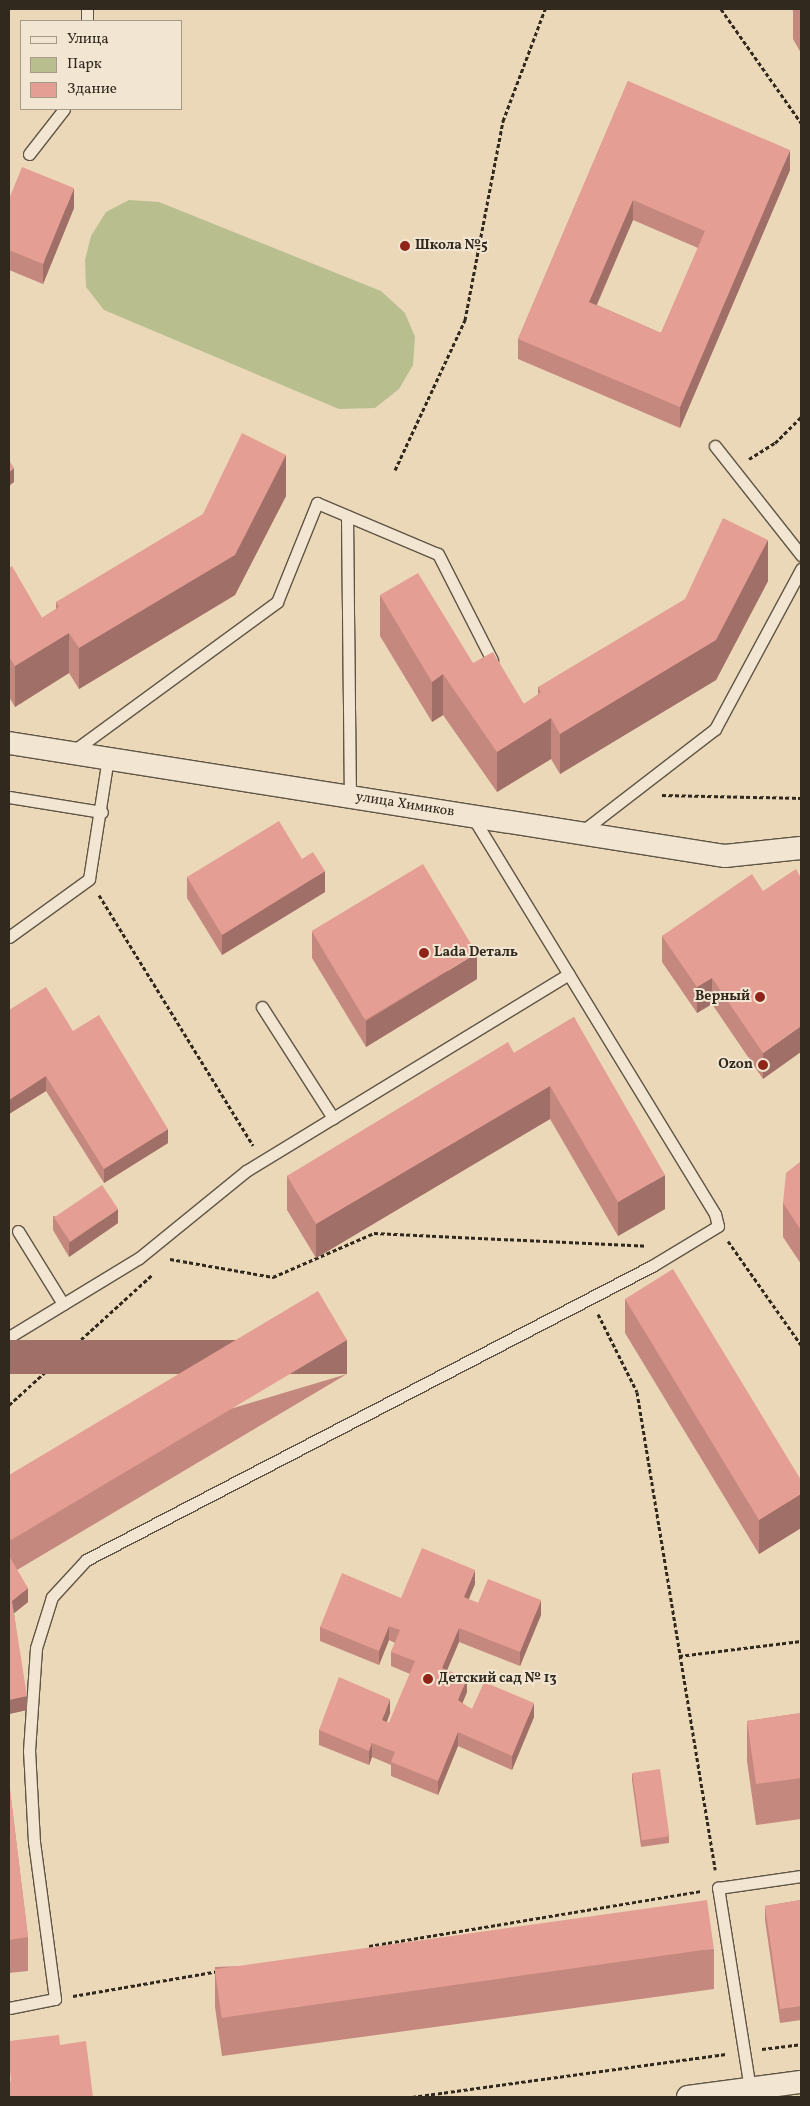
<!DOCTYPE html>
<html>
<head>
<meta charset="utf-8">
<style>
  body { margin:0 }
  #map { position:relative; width:810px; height:2106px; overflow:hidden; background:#ebd8b9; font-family:Vollkorn,serif }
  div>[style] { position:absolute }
  .green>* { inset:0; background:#b8be8e }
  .path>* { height:3px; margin-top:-1.5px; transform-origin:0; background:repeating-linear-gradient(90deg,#32291e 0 4px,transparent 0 6.5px) }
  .roads { filter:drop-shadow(1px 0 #605545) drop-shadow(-1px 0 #605545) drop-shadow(0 1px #605545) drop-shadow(0 -1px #605545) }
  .lane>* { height:11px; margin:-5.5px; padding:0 5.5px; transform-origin:5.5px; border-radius:5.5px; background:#f2e6d2 }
  .street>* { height:22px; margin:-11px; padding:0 11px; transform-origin:11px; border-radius:11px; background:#f2e6d2 }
  .wall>* { inset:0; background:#c5887e }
  .shaded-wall>* { inset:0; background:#a06f67; transform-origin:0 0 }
  .building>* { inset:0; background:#e59e93; transform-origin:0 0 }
  .dots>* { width:14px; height:14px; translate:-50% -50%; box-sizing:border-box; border:2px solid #f2e6d2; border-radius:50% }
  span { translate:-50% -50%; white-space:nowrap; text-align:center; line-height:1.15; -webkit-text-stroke:4px #f2e6d2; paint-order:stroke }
  .poi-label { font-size:14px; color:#32291e; font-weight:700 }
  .left { translate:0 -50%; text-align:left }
  .right { translate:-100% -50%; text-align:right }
  .street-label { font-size:14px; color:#32291e }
  .frame { position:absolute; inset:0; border:10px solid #32291e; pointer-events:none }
  .legend { position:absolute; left:20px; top:20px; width:162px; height:90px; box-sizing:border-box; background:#f2e6d2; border:1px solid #a59a8a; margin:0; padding:6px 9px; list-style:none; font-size:15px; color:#32291e }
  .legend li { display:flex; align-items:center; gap:10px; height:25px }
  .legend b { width:25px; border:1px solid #a59a8a }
</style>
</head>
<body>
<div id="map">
  <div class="green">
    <div style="clip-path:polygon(129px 200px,159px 202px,381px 291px,405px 313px,415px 337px,413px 365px,399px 389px,375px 408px,339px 409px,104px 310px,86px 287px,85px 260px,91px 236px,106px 212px)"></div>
  </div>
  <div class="path">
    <div style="left:721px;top:9px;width:139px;rotate:54.9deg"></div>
    <div style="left:749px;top:459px;width:31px;rotate:-32deg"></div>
    <div style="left:775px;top:443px;width:37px;rotate:-45deg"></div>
    <div style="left:395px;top:470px;width:166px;rotate:-65deg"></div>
    <div style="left:465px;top:320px;width:203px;rotate:-79.2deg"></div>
    <div style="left:503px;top:121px;width:120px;rotate:-69.4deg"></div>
    <div style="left:662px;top:795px;width:139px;rotate:1.2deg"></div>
    <div style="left:99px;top:895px;width:294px;rotate:58.4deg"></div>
    <div style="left:728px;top:1241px;width:127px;rotate:54.9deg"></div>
    <div style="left:170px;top:1259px;width:105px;rotate:9.9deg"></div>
    <div style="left:273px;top:1277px;width:110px;rotate:-23.5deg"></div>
    <div style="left:374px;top:1233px;width:273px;rotate:2.7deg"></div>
    <div style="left:598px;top:1314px;width:87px;rotate:63.4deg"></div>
    <div style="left:637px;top:1392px;width:484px;rotate:80.7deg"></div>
    <div style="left:9px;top:1405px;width:193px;rotate:-42.3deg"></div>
    <div style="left:679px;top:1656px;width:123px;rotate:-7deg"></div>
    <div style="left:369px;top:1946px;width:336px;rotate:-9.4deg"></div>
    <div style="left:73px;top:1996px;width:148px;rotate:-9.7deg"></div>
    <div style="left:762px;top:2049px;width:39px;rotate:-7deg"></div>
    <div style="left:412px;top:2097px;width:317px;rotate:-7.8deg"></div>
  </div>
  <div class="roads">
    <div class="lane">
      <div style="left:87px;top:9px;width:12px;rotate:90deg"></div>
      <div style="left:29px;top:154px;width:57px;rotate:-52.1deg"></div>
      <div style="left:715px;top:446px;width:139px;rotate:51.7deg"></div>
      <div style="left:347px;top:516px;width:280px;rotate:89.4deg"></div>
      <div style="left:72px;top:752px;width:254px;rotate:-36.2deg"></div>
      <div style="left:277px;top:602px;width:107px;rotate:-68deg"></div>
      <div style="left:317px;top:503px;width:131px;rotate:22.9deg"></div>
      <div style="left:438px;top:554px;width:119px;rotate:63deg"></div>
      <div style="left:9px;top:797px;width:94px;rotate:9.2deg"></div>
      <div style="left:580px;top:833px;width:170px;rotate:-37.6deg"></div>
      <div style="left:715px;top:729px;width:182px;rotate:-61.7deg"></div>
      <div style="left:9px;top:937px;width:99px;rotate:-35.9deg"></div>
      <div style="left:89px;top:879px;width:122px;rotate:-81.1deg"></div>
      <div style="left:262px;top:1007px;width:132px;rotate:57.4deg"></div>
      <div style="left:18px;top:1231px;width:86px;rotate:58.3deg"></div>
      <div style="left:9px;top:1337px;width:152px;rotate:-31.3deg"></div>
      <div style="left:139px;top:1258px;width:138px;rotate:-39.1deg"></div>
      <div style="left:246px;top:1171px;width:378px;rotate:-31.4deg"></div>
      <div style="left:9px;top:2008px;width:47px;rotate:-11.1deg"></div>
      <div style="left:55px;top:1999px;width:158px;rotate:-97.6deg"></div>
      <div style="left:34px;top:1842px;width:91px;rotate:-93.1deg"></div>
      <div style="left:29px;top:1751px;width:103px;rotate:-86.1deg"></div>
      <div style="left:36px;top:1648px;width:53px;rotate:-72.6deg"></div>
      <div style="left:52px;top:1597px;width:50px;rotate:-47.4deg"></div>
      <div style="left:86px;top:1560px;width:638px;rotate:-27.45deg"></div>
      <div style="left:652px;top:1266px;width:77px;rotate:-31.2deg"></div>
      <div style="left:718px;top:1226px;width:12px;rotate:-104deg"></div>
      <div style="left:715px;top:1214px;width:465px;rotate:-121.4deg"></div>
      <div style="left:750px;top:2089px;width:204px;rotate:-99deg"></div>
      <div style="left:718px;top:1888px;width:84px;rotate:-8.2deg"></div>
    </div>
    <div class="street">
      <div style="left:9px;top:743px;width:725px;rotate:8.97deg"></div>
      <div style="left:725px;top:856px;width:76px;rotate:-6deg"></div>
      <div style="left:688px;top:2097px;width:114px;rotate:-7.6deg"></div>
    </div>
  </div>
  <div class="wall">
    <div style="clip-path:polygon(793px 9px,801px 9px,801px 53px,793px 39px)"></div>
    <div style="clip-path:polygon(evenodd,628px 81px,790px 170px,680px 428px,518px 359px,518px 339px,628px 81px,633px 220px,698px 248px,661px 333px,597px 305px,633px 220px)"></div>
    <div style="clip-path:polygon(9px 199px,74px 208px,43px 284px,9px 270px)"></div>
    <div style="clip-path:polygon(286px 496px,235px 595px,79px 689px,69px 673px,15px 707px,9px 697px,9px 568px,42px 618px,56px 609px,56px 602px)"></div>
    <div style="clip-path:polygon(768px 581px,716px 680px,560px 774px,551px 759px,497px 792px,443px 715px,432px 722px,380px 636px,380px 595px,473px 663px,524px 704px,538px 695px,538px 687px)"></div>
    <div style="clip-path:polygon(302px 859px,325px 892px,222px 955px,187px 898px,187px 877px)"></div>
    <div style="clip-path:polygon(763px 891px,763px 1079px,712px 1004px,697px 1013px,662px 962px,662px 936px)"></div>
    <div style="clip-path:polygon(312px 932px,477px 979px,366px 1047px,312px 958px)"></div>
    <div style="clip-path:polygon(9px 1010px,168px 1143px,104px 1183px,46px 1091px,9px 1114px)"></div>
    <div style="clip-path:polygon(574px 1017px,665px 1209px,618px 1236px,550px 1119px,316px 1258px,287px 1210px,287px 1176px,514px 1053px)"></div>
    <div style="clip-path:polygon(801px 1161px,801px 1264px,783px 1237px,783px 1203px)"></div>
    <div style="clip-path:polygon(53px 1216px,118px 1223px,69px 1257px,53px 1230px)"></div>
    <div style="clip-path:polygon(625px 1299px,801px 1480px,801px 1528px,759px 1554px,625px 1333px)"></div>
    <div style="clip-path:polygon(347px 1374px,17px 1570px,28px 1602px,14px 1613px,27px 1710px,9px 1714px,9px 1475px)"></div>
    <div style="clip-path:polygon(475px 1584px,468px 1599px,478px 1603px,541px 1615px,520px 1666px,459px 1642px,447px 1670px,467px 1692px,462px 1703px,468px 1707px,472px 1709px,534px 1717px,512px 1770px,458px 1746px,438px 1795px,391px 1776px,391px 1765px,372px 1757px,369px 1765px,319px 1745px,319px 1730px,390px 1713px,387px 1722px,389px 1723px,410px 1674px,391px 1666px,391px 1652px,395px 1643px,389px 1640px,379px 1665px,320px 1641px,320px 1627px,401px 1598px)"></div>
    <div style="clip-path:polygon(801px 1713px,801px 1819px,756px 1825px,747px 1761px,747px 1721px)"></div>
    <div style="clip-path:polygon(632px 1773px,669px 1836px,669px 1843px,641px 1847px,632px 1780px)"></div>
    <div style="clip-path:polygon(9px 1782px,28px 1937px,28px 1971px,9px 1973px)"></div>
    <div style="clip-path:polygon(801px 1900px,801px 2020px,780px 2023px,765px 1920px,765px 1906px)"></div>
    <div style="clip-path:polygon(714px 1949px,714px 1989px,222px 2056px,215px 2007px,215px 1967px)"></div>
  </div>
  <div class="shaded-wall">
    <div style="clip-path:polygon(790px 150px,790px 170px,680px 428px,680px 407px)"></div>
    <div style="clip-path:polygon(74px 188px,74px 208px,43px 284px,43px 264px)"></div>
    <div style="clip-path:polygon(633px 200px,633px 220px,589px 322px,589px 302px)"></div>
    <div style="clip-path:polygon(286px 455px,286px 496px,235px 595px,79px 689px,79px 648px)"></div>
    <div style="clip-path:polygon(14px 468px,14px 482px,9px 486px,9px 472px)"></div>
    <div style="clip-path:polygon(768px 540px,768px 581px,716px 680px,560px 774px,560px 734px)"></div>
    <div style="clip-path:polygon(69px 633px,69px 673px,15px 707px,15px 666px)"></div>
    <div style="clip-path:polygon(443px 674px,443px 715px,432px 722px,432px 682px)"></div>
    <div style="clip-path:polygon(551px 718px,551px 759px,497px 792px,497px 752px)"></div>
    <div style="clip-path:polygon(325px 871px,325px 892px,222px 955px,222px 935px)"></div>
    <div style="clip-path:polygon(477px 953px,477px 979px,366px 1047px,366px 1021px)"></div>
    <div style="clip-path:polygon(712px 978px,712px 1004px,697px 1013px,697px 987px)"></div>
    <div style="clip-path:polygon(801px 1026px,801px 1052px,763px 1079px,763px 1053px)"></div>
    <div style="clip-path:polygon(46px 1076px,46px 1091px,9px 1114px,9px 1100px)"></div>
    <div style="clip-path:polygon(550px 1086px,550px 1119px,316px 1258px,316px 1224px)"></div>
    <div style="clip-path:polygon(168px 1129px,168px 1143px,104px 1183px,104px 1169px)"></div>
    <div style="clip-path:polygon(665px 1175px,665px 1209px,618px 1236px,618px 1202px)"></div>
    <div style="clip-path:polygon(118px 1209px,118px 1223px,69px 1257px,69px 1243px)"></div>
    <div style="left:347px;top:1340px;width:34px;height:391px;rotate:90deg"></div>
    <div style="clip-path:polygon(801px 1494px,801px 1528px,759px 1554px,759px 1520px)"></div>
    <div style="clip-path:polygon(475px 1570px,475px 1584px,464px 1611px,464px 1597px)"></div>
    <div style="clip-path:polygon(28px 1588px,28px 1602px,12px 1615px,12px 1601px)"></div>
    <div style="clip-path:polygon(541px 1600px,541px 1615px,520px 1666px,520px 1652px)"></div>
    <div style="clip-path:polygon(389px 1626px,389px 1640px,379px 1665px,379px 1651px)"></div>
    <div style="clip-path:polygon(459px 1628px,459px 1642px,442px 1682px,442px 1668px)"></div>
    <div style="clip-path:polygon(467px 1678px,467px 1692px,458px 1714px,458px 1700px)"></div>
    <div style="clip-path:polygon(27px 1696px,27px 1710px,9px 1714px,9px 1700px)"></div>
    <div style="clip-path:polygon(390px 1699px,390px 1713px,382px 1734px,382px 1720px)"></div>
    <div style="clip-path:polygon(534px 1703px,534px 1717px,512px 1770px,512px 1756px)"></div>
    <div style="clip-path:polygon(458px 1732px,458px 1746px,438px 1795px,438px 1781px)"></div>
    <div style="clip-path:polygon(372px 1743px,372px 1757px,369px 1765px,369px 1751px)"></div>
  </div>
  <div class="building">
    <div style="clip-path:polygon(evenodd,628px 81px,790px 150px,680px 407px,518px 339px,628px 81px,633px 200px,705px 231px,661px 333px,589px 302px,633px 200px)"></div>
    <div style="clip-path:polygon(22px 167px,74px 188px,43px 264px,9px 250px,9px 199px)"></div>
    <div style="clip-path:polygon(242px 433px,286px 455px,235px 555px,79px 648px,69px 633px,15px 666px,9px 657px,9px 568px,12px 566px,42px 618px,59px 607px,56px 602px,203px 514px)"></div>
    <div style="clip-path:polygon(9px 460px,14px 468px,9px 472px)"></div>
    <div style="clip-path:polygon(723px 518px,768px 540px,716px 640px,560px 734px,551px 718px,497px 752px,443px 674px,432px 682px,380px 595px,418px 573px,473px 663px,493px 652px,524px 704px,541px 692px,538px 687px,685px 599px)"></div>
    <div style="clip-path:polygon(279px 821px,302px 859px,313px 852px,325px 871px,222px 935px,187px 877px)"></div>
    <div style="left:423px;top:864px;width:104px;height:130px;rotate:59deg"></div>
    <div style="clip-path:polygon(796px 869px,801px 878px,801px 1026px,763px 1053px,712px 978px,697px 987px,662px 936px,752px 874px,763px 891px)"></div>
    <div style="clip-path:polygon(46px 987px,73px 1031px,99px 1015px,168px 1129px,104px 1169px,46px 1076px,9px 1100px,9px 1010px)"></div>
    <div style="clip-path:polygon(574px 1017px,665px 1175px,618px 1202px,550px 1086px,316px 1224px,287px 1176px,508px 1042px,514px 1053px)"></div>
    <div style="clip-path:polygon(801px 1161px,801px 1230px,783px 1203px,786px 1173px)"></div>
    <div style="left:102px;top:1185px;width:29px;height:58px;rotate:56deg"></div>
    <div style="clip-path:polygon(673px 1269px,801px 1480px,801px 1494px,759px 1520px,625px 1299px)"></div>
    <div style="clip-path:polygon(318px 1291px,347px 1340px,11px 1540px,9px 1536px,9px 1475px)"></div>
    <div style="clip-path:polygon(422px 1548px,475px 1570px,464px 1597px,478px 1603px,488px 1579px,541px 1600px,520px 1652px,459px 1628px,442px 1668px,467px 1678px,458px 1700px,468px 1707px,472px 1709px,484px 1682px,534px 1703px,512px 1756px,458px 1732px,438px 1781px,391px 1762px,395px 1752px,372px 1743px,369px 1751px,319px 1730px,339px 1677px,390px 1699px,382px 1720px,389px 1723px,415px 1661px,391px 1652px,400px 1630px,389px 1626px,379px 1651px,320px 1627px,342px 1573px,401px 1598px)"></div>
    <div style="clip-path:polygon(9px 1556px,28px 1588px,12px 1601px,27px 1696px,9px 1700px)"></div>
    <div style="clip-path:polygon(801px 1713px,801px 1778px,756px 1784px,747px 1721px)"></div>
    <div style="left:660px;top:1769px;width:68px;height:28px;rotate:82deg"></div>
    <div style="clip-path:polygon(9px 1782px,28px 1937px,9px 1940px)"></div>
    <div style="left:707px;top:1900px;width:49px;height:497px;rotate:82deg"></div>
    <div style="clip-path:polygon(801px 1900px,801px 2006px,780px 2009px,765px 1906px)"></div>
    <div style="clip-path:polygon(59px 2035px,60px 2045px,86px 2041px,93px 2097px,9px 2097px,9px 2084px,11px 2080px,9px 2060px,9px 2041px)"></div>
  </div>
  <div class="dots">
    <div style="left:405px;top:246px;background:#8f2418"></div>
    <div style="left:424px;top:953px;background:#8f2418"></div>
    <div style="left:760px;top:997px;background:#8f2418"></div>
    <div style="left:763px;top:1065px;background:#8f2418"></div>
    <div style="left:428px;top:1679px;background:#8f2418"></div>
  </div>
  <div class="poi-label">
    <span class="left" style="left:415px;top:246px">Школа №5</span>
    <span class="left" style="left:434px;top:953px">Lada Dеталь</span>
    <span class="right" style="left:750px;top:997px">Верный</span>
    <span class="right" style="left:753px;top:1065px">Ozon</span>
    <span class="left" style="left:438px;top:1679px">Детский сад № 13</span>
  </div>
  <div class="street-label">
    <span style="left:405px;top:805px;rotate:9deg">улица Химиков</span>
  </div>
  <div class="frame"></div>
  <ul class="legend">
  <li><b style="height:6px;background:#f2e6d2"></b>Улица</li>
  <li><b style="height:14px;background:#b8be8e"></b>Парк</li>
  <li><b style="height:14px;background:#e59e93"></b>Здание</li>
  </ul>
</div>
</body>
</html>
